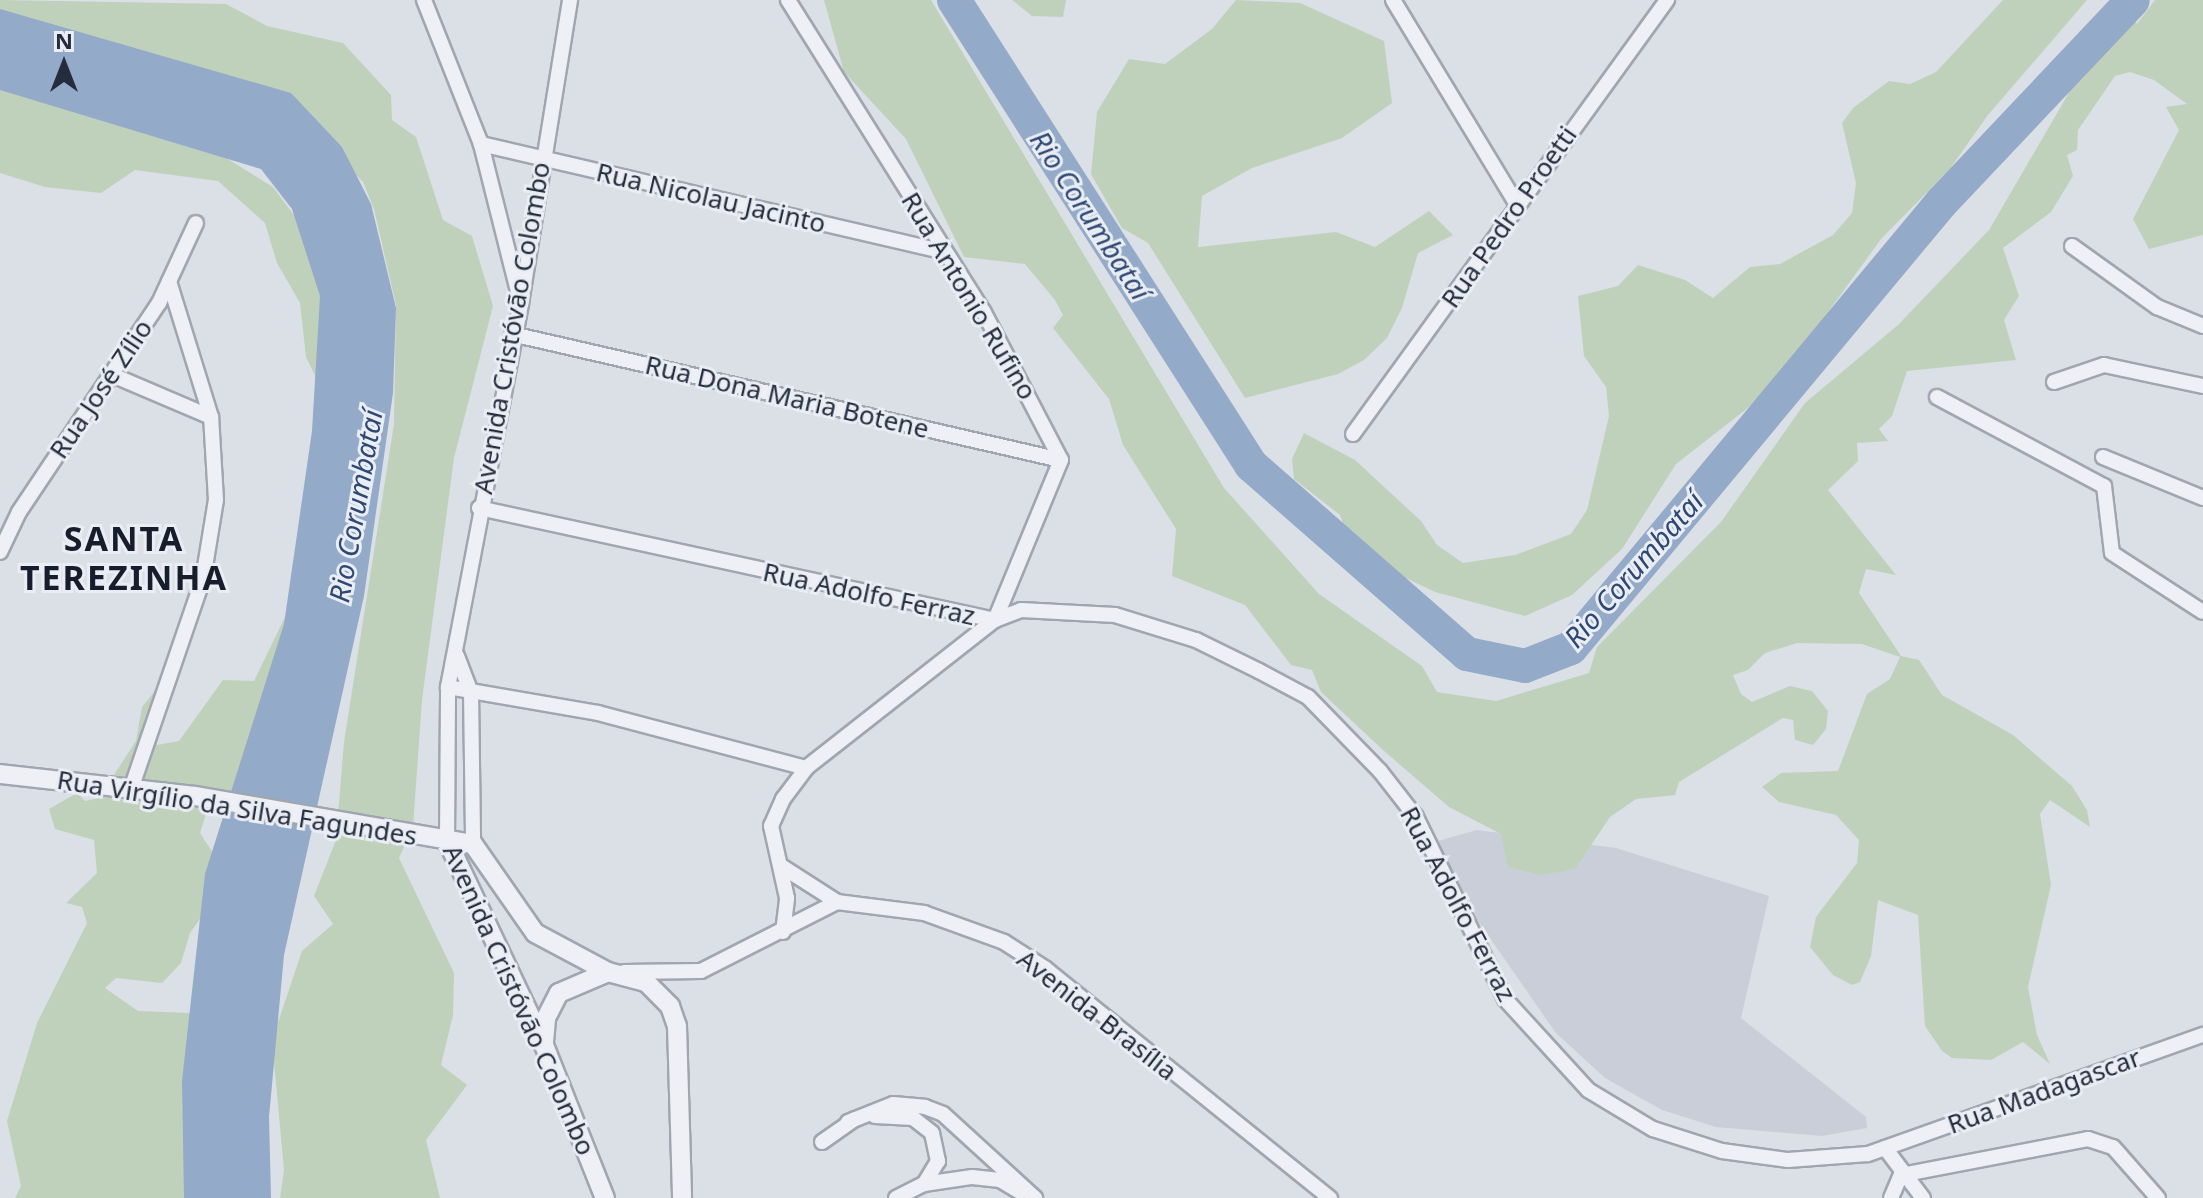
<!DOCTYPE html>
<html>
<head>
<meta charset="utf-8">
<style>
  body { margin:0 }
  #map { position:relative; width:2203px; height:1198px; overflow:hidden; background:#dbdfe6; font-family:"Noto Sans",sans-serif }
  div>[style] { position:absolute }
  .built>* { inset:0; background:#c9ced9 }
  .green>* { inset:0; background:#c0d1bb }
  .water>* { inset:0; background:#93aac9 }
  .river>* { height:34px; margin:-17px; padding:0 17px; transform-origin:17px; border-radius:17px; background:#93aac9 }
  .roads { filter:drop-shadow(2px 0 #a0a6b0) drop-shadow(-2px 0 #a0a6b0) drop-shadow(0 2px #a0a6b0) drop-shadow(0 -2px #a0a6b0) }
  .minor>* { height:14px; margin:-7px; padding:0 7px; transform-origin:7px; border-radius:7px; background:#eef0f5 }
  .tertiary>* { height:18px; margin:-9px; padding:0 9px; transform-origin:9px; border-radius:9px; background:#eef0f5 }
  span { translate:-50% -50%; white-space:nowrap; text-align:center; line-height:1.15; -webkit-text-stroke:6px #eaeef4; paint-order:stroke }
  .street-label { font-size:26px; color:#242c3d }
  .water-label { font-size:28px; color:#2d4873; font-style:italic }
  .district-label { font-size:34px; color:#171d2d; font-weight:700; letter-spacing:2px }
  .north { position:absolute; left:24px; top:24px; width:80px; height:80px; -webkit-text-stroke:6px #eaeef4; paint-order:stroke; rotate:0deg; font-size:22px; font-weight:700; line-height:32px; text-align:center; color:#242c3d }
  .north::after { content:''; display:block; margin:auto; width:28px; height:36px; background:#242c3d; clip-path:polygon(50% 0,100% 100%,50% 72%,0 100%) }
</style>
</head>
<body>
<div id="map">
  <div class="built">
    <div style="clip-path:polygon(1477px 830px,1616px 848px,1769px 896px,1741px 1018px,1866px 1117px,1867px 1128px,1822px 1136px,1716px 1127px,1662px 1110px,1605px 1078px,1556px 1033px,1462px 898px,1438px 841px)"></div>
  </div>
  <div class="green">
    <div style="clip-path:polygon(0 0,226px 4px,267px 26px,343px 43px,391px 95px,392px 120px,416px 137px,443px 220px,472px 236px,493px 306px,454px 458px,422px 700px,413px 827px,399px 858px,454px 973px,453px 1015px,441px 1065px,467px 1085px,426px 1140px,440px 1198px,280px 1198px,284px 1170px,272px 1040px,302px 951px,333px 924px,314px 896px,336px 840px,344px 742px,394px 424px,396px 305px,374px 209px,363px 182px,342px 161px,0 38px)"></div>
    <div style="clip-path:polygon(824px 0,931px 0,1224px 488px,1319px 594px,1422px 666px,1437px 692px,1496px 701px,1589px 673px,1597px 647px,1721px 522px,1805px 403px,1898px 325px,1989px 230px,2081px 72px,2131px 14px,2137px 24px,2155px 0,2203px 0,2203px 235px,2149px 249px,2133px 219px,2179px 130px,2166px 107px,2187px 104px,2154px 80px,2130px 72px,2115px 76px,2078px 130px,2077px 150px,2067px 155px,2073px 176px,2051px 212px,2003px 248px,2019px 296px,2004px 320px,2016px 360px,1907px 371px,1892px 416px,1879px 429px,1888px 441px,1857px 443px,1858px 461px,1828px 490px,1896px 575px,1866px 569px,1859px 593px,1901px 656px,1919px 660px,1942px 695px,2013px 735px,2072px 786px,2087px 810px,2090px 827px,2050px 800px,2040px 814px,2051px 885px,2028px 987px,2037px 1035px,2050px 1064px,2023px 1042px,1991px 1060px,1952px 1058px,1942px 1051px,1925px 1026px,1918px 915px,1878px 900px,1871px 956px,1860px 982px,1852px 985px,1833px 975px,1810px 947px,1816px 917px,1857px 863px,1859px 840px,1836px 815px,1779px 802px,1762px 787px,1781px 773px,1838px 771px,1867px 694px,1890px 679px,1900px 657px,1862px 644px,1797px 643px,1765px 653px,1748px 670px,1733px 675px,1741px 694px,1752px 702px,1790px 686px,1812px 691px,1828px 711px,1826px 729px,1813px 745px,1795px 740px,1793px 720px,1783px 718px,1679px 782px,1675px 795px,1636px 799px,1610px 817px,1575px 869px,1541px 875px,1508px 867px,1501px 834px,1449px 807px,1383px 750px,1321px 692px,1312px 670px,1291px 665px,1245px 605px,1172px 576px,1176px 529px,1123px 445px,1109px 399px,1053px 328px,1063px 315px,1055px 300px,1025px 264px,964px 257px,906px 139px,844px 72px)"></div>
    <div style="clip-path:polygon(1012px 0,1066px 0,1063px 17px,1032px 16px)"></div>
    <div style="clip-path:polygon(1236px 0,1300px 3px,1384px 41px,1392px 103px,1342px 138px,1252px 168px,1202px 196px,1198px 247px,1336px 232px,1375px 247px,1429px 211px,1453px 235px,1418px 253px,1402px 308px,1387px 338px,1364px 360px,1338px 374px,1245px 398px,1148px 243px,1122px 228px,1091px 174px,1097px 112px,1129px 59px,1165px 64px,1212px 29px)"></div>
    <div style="clip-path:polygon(2003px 0,2087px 0,1988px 115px,1949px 170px,1881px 239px,1797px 355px,1749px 407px,1676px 464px,1622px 549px,1572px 595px,1525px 616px,1435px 592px,1353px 553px,1340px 515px,1294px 479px,1292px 459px,1304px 433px,1355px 460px,1421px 521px,1437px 545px,1463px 563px,1515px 555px,1571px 534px,1587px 510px,1609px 416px,1606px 387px,1584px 356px,1578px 296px,1618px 286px,1638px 265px,1685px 280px,1713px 298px,1750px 267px,1780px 264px,1833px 235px,1852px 213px,1856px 183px,1842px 123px,1853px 108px,1889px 81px,1910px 84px,1936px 72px)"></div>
    <div style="clip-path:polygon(0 82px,194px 138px,273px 187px,311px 238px,334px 301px,325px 396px,306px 357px,300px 303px,277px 263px,265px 223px,218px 181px,135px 170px,101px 193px,45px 187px,0 173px)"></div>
    <div style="clip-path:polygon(320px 545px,244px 786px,207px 811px,200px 833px,215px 856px,205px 912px,190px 933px,181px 963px,162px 983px,116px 978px,105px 988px,138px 1011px,191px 1013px,187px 1198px,15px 1198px,21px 1186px,7px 1121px,37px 1023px,87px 923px,82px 907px,66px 903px,97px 873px,94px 840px,55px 829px,49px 809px,77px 793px,85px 801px,99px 798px,136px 741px,142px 707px,159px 686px,157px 745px,179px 741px,223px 680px,254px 681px)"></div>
  </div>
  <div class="water">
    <div style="clip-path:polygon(0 9px,291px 93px,342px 147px,371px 204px,396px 308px,393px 393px,364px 596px,284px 955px,269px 1117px,271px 1198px,184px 1198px,182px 1081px,205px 874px,284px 624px,312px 431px,320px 296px,292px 209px,261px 169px,0 90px)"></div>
  </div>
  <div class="river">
    <div style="left:954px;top:0;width:552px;rotate:57.43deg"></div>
    <div style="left:1251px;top:465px;width:287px;rotate:41.2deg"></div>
    <div style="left:1467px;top:654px;width:59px;rotate:11.7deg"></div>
    <div style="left:1525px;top:666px;width:49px;rotate:-21.4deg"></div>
    <div style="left:1571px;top:648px;width:579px;rotate:-50.26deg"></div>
    <div style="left:1941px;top:203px;width:279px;rotate:-46.6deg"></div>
  </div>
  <div class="roads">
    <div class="minor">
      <div style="left:424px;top:0;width:155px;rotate:68.4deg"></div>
      <div style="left:481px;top:144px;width:152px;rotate:75.9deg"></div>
      <div style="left:1393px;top:0;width:237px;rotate:58.8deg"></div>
      <div style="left:481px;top:144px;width:473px;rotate:13.1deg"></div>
      <div style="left:2072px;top:246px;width:105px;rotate:35.7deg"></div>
      <div style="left:2157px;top:307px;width:50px;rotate:22.4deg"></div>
      <div style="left:512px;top:334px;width:563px;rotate:12.93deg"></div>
      <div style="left:110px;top:374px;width:110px;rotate:23.1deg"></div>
      <div style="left:2054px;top:382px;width:53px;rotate:-18.8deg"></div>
      <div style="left:2104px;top:365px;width:101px;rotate:12deg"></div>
      <div style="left:1937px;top:397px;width:189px;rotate:28.1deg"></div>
      <div style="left:2104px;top:486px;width:67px;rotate:83.2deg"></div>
      <div style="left:2112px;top:553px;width:108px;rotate:33deg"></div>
      <div style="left:1353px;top:434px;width:536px;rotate:-54.11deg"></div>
      <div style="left:2103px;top:457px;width:108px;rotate:22.3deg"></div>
      <div style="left:479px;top:508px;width:528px;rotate:12.25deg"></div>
      <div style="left:995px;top:620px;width:28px;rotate:-21deg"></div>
      <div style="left:1021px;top:610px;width:94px;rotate:3deg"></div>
      <div style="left:1115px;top:615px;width:85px;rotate:17.2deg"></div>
      <div style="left:1196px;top:640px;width:70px;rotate:26.2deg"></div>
      <div style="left:1259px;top:671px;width:55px;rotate:28deg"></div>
      <div style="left:1308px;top:697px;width:103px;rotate:45.8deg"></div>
      <div style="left:1380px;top:771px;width:58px;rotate:52deg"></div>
      <div style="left:1416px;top:817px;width:203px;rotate:63.9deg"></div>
      <div style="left:1505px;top:999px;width:123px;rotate:47.6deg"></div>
      <div style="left:1588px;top:1090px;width:76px;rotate:31deg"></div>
      <div style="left:1653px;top:1129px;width:72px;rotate:17.7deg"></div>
      <div style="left:1722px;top:1151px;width:67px;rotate:7.8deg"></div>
      <div style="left:1788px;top:1160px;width:80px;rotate:-4.3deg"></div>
      <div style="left:1868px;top:1154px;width:356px;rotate:-19.6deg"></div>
      <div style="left:0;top:552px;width:44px;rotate:-64.6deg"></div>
      <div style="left:19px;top:512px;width:252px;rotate:-56.2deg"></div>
      <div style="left:159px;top:303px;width:88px;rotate:-65.2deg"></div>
      <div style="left:457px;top:656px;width:39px;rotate:69deg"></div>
      <div style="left:471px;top:692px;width:152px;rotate:89.2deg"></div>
      <div style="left:448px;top:687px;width:152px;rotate:9.8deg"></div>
      <div style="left:598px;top:713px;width:215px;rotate:14.8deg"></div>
      <div style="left:131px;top:789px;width:222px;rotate:-71.1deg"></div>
      <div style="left:203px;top:579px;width:80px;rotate:-80.7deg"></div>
      <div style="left:216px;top:500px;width:83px;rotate:-93.4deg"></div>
      <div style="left:211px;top:417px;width:142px;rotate:-107.2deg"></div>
      <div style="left:447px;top:840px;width:153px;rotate:-89.6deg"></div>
      <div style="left:448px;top:687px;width:391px;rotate:-79.2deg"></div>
      <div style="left:521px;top:303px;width:307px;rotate:-80.8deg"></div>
      <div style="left:781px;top:866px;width:67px;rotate:32.7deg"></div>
      <div style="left:783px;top:932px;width:34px;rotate:-83deg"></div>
      <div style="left:787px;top:898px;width:74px;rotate:-102.5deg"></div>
      <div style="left:771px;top:826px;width:30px;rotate:-66deg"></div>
      <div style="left:783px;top:799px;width:39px;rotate:-53deg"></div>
      <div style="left:806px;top:768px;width:240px;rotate:-38.1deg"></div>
      <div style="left:995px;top:620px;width:173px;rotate:-67.6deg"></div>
      <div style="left:1061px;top:460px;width:168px;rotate:-117.6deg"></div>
      <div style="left:983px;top:311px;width:367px;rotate:-122.1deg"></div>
      <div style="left:624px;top:972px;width:77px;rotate:-0.7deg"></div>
      <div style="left:701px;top:971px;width:153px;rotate:-26.9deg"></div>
      <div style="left:837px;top:902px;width:88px;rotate:7.2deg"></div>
      <div style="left:924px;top:913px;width:85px;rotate:19.9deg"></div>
      <div style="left:1004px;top:942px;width:50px;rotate:32.7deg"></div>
      <div style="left:1046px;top:969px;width:365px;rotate:38.9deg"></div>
      <div style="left:875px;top:1116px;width:38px;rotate:3deg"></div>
      <div style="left:913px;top:1118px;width:24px;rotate:38deg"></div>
      <div style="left:932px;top:1133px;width:29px;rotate:78deg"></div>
      <div style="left:938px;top:1161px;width:27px;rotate:121deg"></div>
      <div style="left:848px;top:1122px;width:48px;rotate:-21.8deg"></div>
      <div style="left:893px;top:1104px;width:32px;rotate:5deg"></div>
      <div style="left:925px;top:1107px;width:19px;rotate:21deg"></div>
      <div style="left:943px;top:1114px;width:125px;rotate:42.4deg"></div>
      <div style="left:822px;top:1142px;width:39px;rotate:-35deg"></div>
      <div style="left:1885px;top:1148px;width:63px;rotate:52.8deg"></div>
      <div style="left:1901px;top:1175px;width:190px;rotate:-10.9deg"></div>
      <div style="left:2088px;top:1139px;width:26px;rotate:18deg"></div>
      <div style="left:2113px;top:1147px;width:68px;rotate:48.6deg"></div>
      <div style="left:896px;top:1198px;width:31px;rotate:-27deg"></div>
      <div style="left:924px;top:1184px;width:49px;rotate:-8.3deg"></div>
      <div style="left:972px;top:1177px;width:28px;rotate:6deg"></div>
      <div style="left:1000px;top:1180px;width:23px;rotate:31deg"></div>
      <div style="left:1891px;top:1198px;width:25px;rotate:-67deg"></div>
    </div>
    <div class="tertiary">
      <div style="left:0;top:774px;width:196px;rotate:6.4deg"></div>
      <div style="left:195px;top:796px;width:282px;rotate:9.8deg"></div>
      <div style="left:473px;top:844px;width:108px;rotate:55.1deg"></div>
      <div style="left:535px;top:933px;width:83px;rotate:28.1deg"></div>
      <div style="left:608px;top:972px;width:39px;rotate:15deg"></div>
      <div style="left:646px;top:982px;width:34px;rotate:45deg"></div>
      <div style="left:670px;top:1006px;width:21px;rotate:71deg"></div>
      <div style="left:677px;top:1026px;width:172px;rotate:88.3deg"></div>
      <div style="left:447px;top:840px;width:227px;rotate:64.7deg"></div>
      <div style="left:544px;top:1045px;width:165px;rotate:68.3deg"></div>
      <div style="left:544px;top:1042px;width:24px;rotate:-85deg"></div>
      <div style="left:546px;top:1018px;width:28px;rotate:-63deg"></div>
      <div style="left:559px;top:993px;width:53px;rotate:-23.2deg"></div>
    </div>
  </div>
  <div class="street-label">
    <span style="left:711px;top:198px;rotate:13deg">Rua Nicolau Jacinto</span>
    <span style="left:1509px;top:217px;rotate:-55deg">Rua Pedro Proetti</span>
    <span style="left:969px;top:296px;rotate:59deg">Rua Antonio Rufino</span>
    <span style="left:512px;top:328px;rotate:-80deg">Avenida Cristóvão Colombo</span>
    <span style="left:101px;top:389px;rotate:-56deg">Rua José Zílio</span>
    <span style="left:787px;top:397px;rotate:13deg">Rua Dona Maria Botene</span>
    <span style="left:869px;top:594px;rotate:12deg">Rua Adolfo Ferraz</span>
    <span style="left:237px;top:808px;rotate:9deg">Rua Virgílio da Silva Fagundes</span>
    <span style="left:1458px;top:904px;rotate:62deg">Rua Adolfo Ferraz</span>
    <span style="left:519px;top:1000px;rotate:66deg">Avenida Cristóvão Colombo</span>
    <span style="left:1097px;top:1015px;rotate:38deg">Avenida Brasília</span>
    <span style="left:2044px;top:1091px;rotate:-20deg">Rua Madagascar</span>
  </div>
  <div class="water-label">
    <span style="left:1091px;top:215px;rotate:57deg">Rio Corumbataí</span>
    <span style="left:355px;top:506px;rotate:-80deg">Rio Corumbataí</span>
    <span style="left:1633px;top:569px;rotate:-49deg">Rio Corumbataí</span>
  </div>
  <div class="district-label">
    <span style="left:124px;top:558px">SANTA<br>TEREZINHA</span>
  </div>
  <div class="north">N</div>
</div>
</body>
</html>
